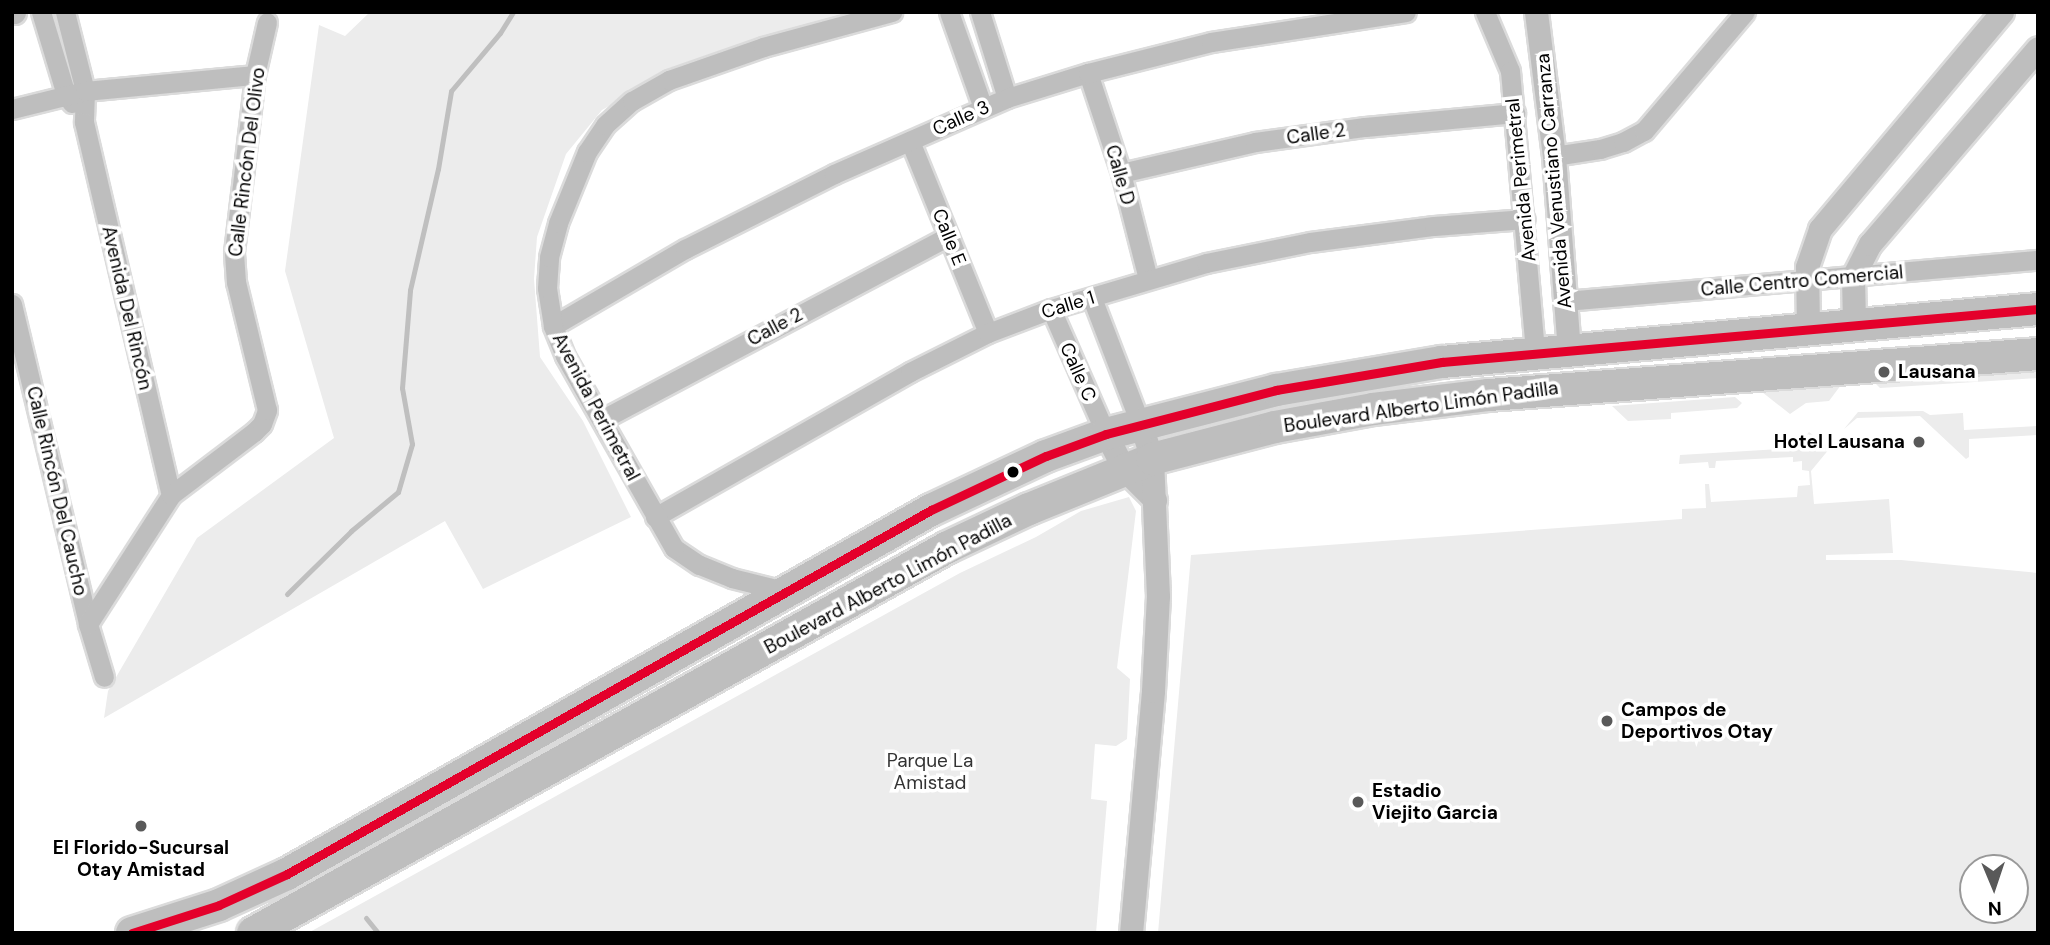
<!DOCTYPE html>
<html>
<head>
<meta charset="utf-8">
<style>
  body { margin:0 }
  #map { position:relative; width:2050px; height:945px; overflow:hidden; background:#fff; font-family:"DM Sans",sans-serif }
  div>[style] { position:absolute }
  .green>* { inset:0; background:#ececec }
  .stream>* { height:5px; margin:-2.5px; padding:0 2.5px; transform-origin:2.5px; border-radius:2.5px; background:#bfbfbf }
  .roads { filter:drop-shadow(2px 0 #dbdbdb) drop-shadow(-2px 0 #dbdbdb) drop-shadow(0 2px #dbdbdb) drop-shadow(0 -2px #dbdbdb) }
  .minor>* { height:19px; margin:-9.5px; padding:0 9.5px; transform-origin:9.5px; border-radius:9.5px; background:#bebebe }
  .tertiary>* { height:23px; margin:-11.5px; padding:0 11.5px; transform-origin:11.5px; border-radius:11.5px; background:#bebebe }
  .trunk>* { height:32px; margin:-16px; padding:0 16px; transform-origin:16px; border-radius:16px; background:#bebebe }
  .bus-1>* { height:9px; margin:-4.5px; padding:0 4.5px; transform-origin:4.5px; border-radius:4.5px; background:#e4002b }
  .dots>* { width:19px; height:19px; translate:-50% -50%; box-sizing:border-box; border:4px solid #fff; border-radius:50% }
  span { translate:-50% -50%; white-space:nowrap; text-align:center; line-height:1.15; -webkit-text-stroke:7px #fff; paint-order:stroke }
  .street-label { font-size:19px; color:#000 }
  .poi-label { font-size:19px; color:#000; font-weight:700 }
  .left { translate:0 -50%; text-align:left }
  .right { translate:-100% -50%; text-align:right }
  .park-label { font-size:19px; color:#333 }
  .frame { position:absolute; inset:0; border:14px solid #000; pointer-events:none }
  .north { position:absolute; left:1959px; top:854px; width:70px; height:70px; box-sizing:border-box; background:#fff; border:2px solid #999; border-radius:50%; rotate:178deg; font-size:19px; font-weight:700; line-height:28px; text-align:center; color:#000 }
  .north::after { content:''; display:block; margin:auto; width:24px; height:32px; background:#595959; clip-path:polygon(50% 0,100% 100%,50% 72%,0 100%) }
</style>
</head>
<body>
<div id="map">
  <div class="green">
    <div style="clip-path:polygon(370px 12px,878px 12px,677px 67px,602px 110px,566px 154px,537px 237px,534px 279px,540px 357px,583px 421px,631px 517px,483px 589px,445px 521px,104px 718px,108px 691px,197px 538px,334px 438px,285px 271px,319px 25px,345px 36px)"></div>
    <div style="clip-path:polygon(2038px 369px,2038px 378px,1880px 388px,1873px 381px)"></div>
    <div style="clip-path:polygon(1841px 385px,1829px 401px,1806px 403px,1790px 414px,1762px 392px)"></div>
    <div style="clip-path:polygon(1735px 397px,1742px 403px,1737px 408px,1671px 413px,1671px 419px,1628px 421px,1612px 406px)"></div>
    <div style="clip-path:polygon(1923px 411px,1930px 415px,1963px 413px,1964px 430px,2038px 426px,2038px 435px,1969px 439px,1969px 457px,1966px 459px,1920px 416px,1857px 418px,1844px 429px,1858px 412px)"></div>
    <div style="clip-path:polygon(evenodd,1809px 432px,1830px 448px,1811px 471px,1814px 504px,1889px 499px,1893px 553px,1826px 555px,1826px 560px,1901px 560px,2038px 573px,2038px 933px,1158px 933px,1191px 555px,1682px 519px,1682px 509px,1706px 508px,1705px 484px,1709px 484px,1711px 502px,1797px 497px,1798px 486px,1810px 485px,1809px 471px,1802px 470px,1802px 461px,1793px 462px,1793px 457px,1716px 461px,1715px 468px,1709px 468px,1708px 462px,1679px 464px,1680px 455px,1796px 448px,1809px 432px,1973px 868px,2015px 868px,2015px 910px,1973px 910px,1973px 868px)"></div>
    <div style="clip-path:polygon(1129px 497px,1136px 511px,1117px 668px,1130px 679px,1127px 739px,1116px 746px,1095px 744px,1091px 799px,1107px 801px,1096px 933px,308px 933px,960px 573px,1036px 537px,1081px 511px)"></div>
  </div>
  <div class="stream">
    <div style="left:287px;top:594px;width:90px;rotate:-44.5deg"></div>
    <div style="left:351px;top:531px;width:61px;rotate:-39.7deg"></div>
    <div style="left:398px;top:492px;width:50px;rotate:-73.7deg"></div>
    <div style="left:412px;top:444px;width:57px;rotate:-100.1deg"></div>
    <div style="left:402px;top:388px;width:98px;rotate:-85.3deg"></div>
    <div style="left:410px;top:290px;width:124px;rotate:-77deg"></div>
    <div style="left:438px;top:169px;width:79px;rotate:-80.5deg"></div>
    <div style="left:451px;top:91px;width:76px;rotate:-49.8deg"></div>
    <div style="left:500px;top:33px;width:25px;rotate:-58deg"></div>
    <div style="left:366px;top:918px;width:19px;rotate:51deg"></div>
  </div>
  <div class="roads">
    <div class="minor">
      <div style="left:41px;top:12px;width:87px;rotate:73.2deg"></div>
      <div style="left:66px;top:95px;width:10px;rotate:53deg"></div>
      <div style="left:65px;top:12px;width:81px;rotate:75.8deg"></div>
      <div style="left:85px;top:91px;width:31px;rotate:92deg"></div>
      <div style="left:84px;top:122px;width:383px;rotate:76.9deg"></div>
      <div style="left:949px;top:12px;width:102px;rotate:70.5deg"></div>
      <div style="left:980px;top:12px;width:90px;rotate:72.6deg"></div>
      <div style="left:1485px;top:12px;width:64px;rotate:67deg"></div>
      <div style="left:1510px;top:71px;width:283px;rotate:84.9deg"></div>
      <div style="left:1088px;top:73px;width:105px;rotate:71.7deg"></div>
      <div style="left:1121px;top:173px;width:109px;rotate:75.7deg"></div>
      <div style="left:12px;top:109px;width:75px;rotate:-13.9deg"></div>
      <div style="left:85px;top:91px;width:171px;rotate:-5.4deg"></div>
      <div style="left:910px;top:141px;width:207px;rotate:67.9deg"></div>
      <div style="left:1554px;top:156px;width:47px;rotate:-8.7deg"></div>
      <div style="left:1600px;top:149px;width:24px;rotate:-17deg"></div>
      <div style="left:1623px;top:142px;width:24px;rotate:-28deg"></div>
      <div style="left:1644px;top:131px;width:156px;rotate:-49.7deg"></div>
      <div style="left:1121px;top:173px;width:138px;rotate:-13deg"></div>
      <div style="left:1255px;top:142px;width:111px;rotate:-7.8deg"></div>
      <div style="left:1365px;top:127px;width:151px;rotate:-5.3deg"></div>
      <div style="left:1092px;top:298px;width:134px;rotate:69deg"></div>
      <div style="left:1566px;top:301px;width:474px;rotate:-5deg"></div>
      <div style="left:12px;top:304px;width:329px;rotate:76.6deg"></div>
      <div style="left:88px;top:624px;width:55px;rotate:73.2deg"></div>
      <div style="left:1051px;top:309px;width:137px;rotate:66.3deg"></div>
      <div style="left:553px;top:326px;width:153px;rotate:-30.3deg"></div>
      <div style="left:685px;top:249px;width:167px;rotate:-26.7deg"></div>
      <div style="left:834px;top:174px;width:189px;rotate:-23.7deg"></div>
      <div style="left:1007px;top:98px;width:85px;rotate:-17.2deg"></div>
      <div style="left:1088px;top:73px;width:127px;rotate:-14.1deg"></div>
      <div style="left:1211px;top:42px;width:197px;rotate:-8.7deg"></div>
      <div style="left:603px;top:419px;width:391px;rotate:-27.9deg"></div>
      <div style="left:655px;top:517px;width:293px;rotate:-29.6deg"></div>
      <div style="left:910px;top:372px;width:87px;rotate:-26.6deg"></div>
      <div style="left:988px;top:333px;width:67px;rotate:-20.9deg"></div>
      <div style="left:1051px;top:309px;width:162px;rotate:-16.5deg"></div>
      <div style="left:1206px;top:263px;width:106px;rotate:-11.4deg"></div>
      <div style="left:1310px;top:242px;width:125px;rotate:-7.4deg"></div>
      <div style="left:1434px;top:226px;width:91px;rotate:-4.4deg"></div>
      <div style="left:784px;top:591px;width:54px;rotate:-166deg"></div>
      <div style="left:732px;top:578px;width:35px;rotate:-158deg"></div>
      <div style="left:699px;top:565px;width:30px;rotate:-146deg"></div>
      <div style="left:674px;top:548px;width:221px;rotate:-119.6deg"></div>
      <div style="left:565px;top:356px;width:32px;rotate:-112deg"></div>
      <div style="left:553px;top:326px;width:38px;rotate:-99deg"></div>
      <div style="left:547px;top:288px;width:31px;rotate:-86deg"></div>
      <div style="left:549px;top:257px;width:35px;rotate:-75deg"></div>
      <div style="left:558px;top:223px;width:77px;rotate:-67.8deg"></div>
      <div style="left:587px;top:152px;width:32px;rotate:-56deg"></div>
      <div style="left:605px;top:125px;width:36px;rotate:-42deg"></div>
      <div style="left:632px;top:101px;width:43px;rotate:-29.6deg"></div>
      <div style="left:669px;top:80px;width:100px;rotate:-19.3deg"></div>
      <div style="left:763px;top:47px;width:134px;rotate:-15.2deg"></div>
      <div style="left:88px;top:624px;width:153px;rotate:-57.2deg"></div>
      <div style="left:171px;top:495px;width:104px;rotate:-37.2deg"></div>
      <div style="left:254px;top:432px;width:11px;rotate:-45deg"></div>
      <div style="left:262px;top:424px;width:15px;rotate:-70deg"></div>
      <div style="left:267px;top:410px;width:132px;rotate:-103.6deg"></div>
      <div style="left:236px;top:282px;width:30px;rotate:-94deg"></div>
      <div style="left:234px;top:252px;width:178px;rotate:-83.2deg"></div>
      <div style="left:255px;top:75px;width:54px;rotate:-77.2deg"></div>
    </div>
    <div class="tertiary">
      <div style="left:12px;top:12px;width:2px"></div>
      <div style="left:1536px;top:12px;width:145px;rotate:82.9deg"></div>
      <div style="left:1554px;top:156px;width:195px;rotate:85.6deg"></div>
      <div style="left:1854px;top:324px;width:47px;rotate:-91.2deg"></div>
      <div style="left:1853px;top:277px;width:37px;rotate:-63deg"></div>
      <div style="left:1870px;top:244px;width:258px;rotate:-49.4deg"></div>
      <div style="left:1808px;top:328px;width:61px;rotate:-90.9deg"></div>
      <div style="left:1807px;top:267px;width:40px;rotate:-71.1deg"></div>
      <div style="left:1820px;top:229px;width:283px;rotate:-50deg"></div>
      <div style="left:1106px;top:434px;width:39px;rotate:63deg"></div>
      <div style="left:1124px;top:469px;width:44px;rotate:45deg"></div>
      <div style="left:1131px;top:933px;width:243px;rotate:-84.8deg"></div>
      <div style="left:1153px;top:691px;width:95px;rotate:-87deg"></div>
      <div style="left:1158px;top:596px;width:137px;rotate:-92.5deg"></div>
      <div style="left:1152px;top:459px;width:38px;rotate:-108deg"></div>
    </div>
    <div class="trunk">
      <div style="left:132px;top:933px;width:91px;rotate:-17.8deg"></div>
      <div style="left:219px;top:905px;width:75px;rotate:-24.5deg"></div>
      <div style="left:287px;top:874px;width:740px;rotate:-29.48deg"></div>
      <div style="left:931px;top:510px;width:127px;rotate:-25.2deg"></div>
      <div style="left:1046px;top:456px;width:64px;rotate:-20.1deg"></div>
      <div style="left:1106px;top:434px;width:176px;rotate:-14.5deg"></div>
      <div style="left:1276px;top:390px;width:168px;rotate:-9.6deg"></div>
      <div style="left:1442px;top:362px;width:598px;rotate:-5.08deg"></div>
      <div style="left:253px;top:933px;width:793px;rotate:-29.05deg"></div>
      <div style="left:946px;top:548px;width:92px;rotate:-25.2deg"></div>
      <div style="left:1029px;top:509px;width:133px;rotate:-22.1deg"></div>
      <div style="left:1152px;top:459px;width:127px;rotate:-14.6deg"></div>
      <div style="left:1275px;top:427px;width:100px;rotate:-10.4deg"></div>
      <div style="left:1373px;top:409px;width:117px;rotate:-6.9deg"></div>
      <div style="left:1489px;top:395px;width:551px;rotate:-4.27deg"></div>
    </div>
  </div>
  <div class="bus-1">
    <div style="left:132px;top:933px;width:91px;rotate:-17.8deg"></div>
    <div style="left:219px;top:905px;width:75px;rotate:-24.5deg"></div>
    <div style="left:287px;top:874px;width:740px;rotate:-29.48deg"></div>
    <div style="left:931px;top:510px;width:127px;rotate:-25.2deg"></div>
    <div style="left:1046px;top:456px;width:64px;rotate:-20.1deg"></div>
    <div style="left:1106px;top:434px;width:176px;rotate:-14.5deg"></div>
    <div style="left:1276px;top:390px;width:168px;rotate:-9.6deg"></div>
    <div style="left:1442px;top:362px;width:598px;rotate:-5.08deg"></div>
  </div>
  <div class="dots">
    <div style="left:1884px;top:372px;background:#595959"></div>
    <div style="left:1919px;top:442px;background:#595959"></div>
    <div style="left:1013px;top:472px;background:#000"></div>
    <div style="left:1607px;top:721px;background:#595959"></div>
    <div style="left:1358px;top:802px;background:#595959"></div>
    <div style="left:141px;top:826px;background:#595959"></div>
  </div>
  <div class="street-label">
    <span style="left:961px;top:118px;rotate:-24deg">Calle 3</span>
    <span style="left:1316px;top:134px;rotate:-8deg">Calle 2</span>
    <span style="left:247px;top:162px;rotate:-83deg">Calle Rincón Del Olivo</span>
    <span style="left:1120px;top:175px;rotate:74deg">Calle D</span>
    <span style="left:1521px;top:180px;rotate:-96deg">Avenida Perimetral</span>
    <span style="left:1554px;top:181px;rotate:-95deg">Avenida Venustiano Carranza</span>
    <span style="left:949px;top:237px;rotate:68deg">Calle E</span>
    <span style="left:1802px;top:281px;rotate:-5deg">Calle Centro Comercial</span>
    <span style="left:1068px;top:305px;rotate:-17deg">Calle 1</span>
    <span style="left:127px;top:308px;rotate:77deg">Avenida Del Rincón</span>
    <span style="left:775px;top:327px;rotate:-28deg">Calle 2</span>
    <span style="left:1078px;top:372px;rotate:66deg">Calle C</span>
    <span style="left:596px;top:407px;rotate:62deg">Avenida Perimetral</span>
    <span style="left:1421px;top:407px;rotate:-8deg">Boulevard Alberto Limón Padilla</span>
    <span style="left:57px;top:491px;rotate:77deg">Calle Rincón Del Caucho</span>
    <span style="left:888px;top:584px;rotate:-28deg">Boulevard Alberto Limón Padilla</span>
  </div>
  <div class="poi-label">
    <span class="left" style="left:1898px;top:372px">Lausana</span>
    <span class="right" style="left:1905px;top:442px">Hotel Lausana</span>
    <span class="left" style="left:1621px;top:721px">Campos de<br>Deportivos Otay</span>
    <span class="left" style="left:1372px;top:802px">Estadio<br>Viejito Garcia</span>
    <span style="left:141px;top:859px">El Florido-Sucursal<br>Otay Amistad</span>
  </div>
  <div class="park-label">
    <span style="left:930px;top:772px">Parque La<br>Amistad</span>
  </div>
  <div class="frame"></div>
  <div class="north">N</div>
</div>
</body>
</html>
